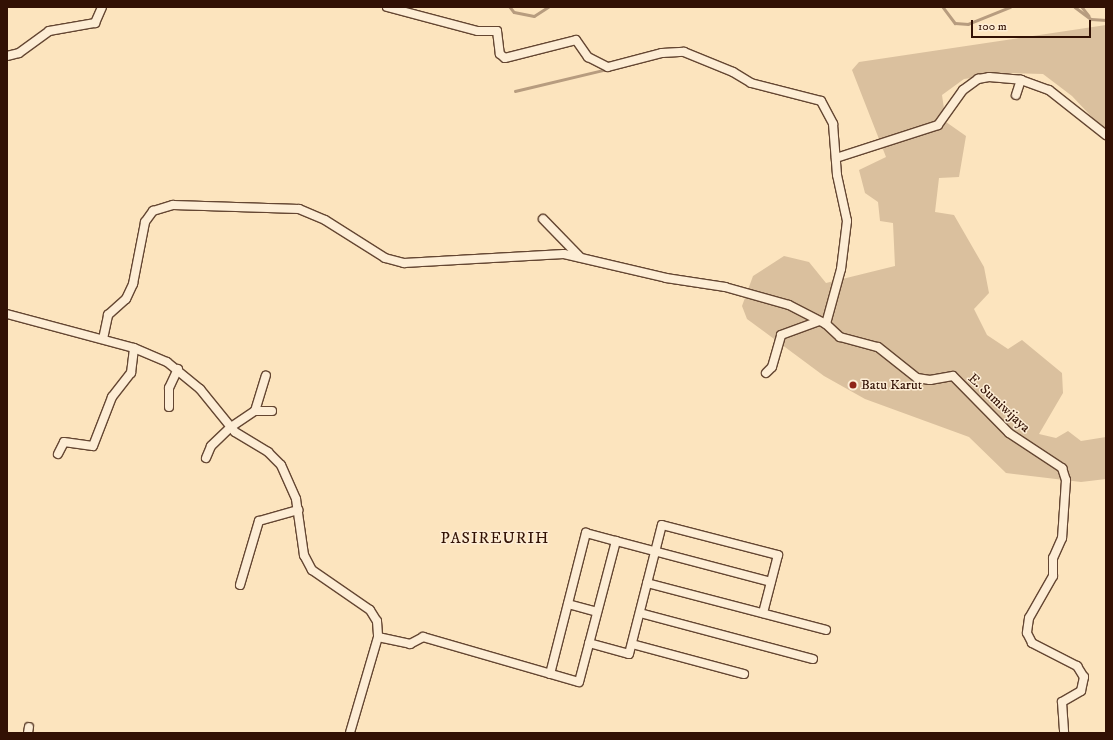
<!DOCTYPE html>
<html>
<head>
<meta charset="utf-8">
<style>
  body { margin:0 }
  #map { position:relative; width:1113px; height:740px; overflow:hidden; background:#fce4be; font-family:"IM FELL DW Pica",serif }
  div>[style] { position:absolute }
  .green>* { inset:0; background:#dac09e }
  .stream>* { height:2.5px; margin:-1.25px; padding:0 1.25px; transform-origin:1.25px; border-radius:1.25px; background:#b79c7f }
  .roads { filter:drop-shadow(1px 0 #644632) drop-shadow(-1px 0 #644632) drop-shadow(0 1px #644632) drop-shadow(0 -1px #644632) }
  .minor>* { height:8px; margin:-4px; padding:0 4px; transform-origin:4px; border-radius:4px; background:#fdedd5 }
  .dots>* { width:11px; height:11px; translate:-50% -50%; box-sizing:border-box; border:2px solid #fdedd5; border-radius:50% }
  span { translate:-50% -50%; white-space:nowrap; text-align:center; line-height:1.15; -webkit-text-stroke:3px #fdedd5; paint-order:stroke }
  .poi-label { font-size:14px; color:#321104 }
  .left { translate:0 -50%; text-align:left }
  .street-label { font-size:14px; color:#321104 }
  .quarter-label { font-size:16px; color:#321104; letter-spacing:1px }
  .frame { position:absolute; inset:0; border:8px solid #321104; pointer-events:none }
  .scale { position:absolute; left:971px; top:20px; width:120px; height:18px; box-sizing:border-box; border:2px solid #321104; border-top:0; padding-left:5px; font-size:12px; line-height:14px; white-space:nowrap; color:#321104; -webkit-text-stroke:3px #fdedd5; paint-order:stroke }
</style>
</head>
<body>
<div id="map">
  <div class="green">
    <div style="clip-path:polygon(1106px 25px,1106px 132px,1072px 96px,1043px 74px,1008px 73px,964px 79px,942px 95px,946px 122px,966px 136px,959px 177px,939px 178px,935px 212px,954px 215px,984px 267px,989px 293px,974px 309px,987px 335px,1008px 349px,1022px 340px,1062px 373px,1063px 393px,1039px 434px,1056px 438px,1068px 431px,1081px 441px,1106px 437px,1106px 479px,1081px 482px,1006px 473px,969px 437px,865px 399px,824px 376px,747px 319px,742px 306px,753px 276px,784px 256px,809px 262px,826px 283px,895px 266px,893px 223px,880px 221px,878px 202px,865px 193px,859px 170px,886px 157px,852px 70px,859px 62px)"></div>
  </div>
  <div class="stream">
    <div style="left:510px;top:7px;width:6px;rotate:51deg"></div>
    <div style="left:514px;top:12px;width:20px;rotate:11deg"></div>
    <div style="left:534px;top:16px;width:17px;rotate:-33deg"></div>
    <div style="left:943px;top:7px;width:20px;rotate:53deg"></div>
    <div style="left:955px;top:23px;width:13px;rotate:4deg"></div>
    <div style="left:968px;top:24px;width:45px;rotate:-22deg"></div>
    <div style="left:1075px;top:7px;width:20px;rotate:37deg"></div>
    <div style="left:1091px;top:19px;width:15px;rotate:4deg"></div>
    <div style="left:1082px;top:7px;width:11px;rotate:52deg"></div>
    <div style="left:515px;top:91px;width:95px;rotate:-13.4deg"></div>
  </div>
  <div class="roads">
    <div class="minor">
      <div style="left:387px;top:7px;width:94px;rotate:14.8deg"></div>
      <div style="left:478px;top:31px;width:19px"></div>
      <div style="left:497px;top:31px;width:23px;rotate:83deg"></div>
      <div style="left:500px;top:54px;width:6px;rotate:39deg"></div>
      <div style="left:505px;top:58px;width:73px;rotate:-14.2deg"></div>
      <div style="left:576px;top:40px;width:21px;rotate:55deg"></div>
      <div style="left:588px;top:57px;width:22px;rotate:27deg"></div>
      <div style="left:608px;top:67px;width:56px;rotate:-14.5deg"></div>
      <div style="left:662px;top:53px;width:22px;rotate:-3deg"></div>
      <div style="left:684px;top:52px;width:53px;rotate:22.2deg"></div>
      <div style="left:733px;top:72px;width:21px;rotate:31deg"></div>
      <div style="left:751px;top:83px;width:72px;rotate:14.4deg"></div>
      <div style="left:821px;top:101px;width:26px;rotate:62deg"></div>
      <div style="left:833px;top:124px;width:51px;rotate:85.5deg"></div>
      <div style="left:837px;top:175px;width:47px;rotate:77.7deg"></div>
      <div style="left:847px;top:221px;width:48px;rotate:97.1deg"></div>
      <div style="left:841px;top:269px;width:57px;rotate:105.3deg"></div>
      <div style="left:7px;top:56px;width:12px;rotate:-14deg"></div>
      <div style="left:19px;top:53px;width:37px;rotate:-36deg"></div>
      <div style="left:49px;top:31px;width:47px;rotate:-9.9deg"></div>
      <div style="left:95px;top:23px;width:17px;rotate:-66deg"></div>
      <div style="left:1016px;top:95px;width:16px;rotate:-72deg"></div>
      <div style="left:836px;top:158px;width:107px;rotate:-17.9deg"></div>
      <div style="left:938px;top:125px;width:43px;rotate:-54.5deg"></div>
      <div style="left:963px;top:90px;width:19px;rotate:-36deg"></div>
      <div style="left:978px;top:79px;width:11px;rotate:-10deg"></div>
      <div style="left:989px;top:77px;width:32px;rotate:5deg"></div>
      <div style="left:1021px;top:80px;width:30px;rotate:20deg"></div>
      <div style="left:1049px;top:90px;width:73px;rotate:38.3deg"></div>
      <div style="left:543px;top:219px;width:53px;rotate:45.8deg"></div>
      <div style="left:7px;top:314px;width:131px;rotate:15deg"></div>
      <div style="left:134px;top:348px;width:36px;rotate:23deg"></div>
      <div style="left:167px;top:362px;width:43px;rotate:39.3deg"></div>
      <div style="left:200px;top:389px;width:55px;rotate:50.9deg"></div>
      <div style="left:235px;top:432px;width:39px;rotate:31deg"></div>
      <div style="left:268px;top:452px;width:18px;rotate:45deg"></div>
      <div style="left:281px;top:465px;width:37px;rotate:66deg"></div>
      <div style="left:296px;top:499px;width:57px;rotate:81.9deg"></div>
      <div style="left:304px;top:555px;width:17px;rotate:62deg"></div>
      <div style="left:312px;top:570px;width:70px;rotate:34.6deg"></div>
      <div style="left:370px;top:610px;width:13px;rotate:58deg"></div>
      <div style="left:377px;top:621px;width:16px;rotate:86deg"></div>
      <div style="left:378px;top:637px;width:100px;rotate:106.3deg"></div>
      <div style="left:103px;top:339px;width:25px;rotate:-78deg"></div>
      <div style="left:108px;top:315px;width:24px;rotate:-42deg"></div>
      <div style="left:126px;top:299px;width:17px;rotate:-65deg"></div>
      <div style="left:133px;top:284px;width:63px;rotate:-79deg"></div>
      <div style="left:145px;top:222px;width:14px;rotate:-54deg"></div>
      <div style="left:153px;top:211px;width:21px;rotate:-17deg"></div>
      <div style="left:173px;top:205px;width:126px;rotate:1.8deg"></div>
      <div style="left:299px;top:209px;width:28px;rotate:23deg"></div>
      <div style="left:325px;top:220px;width:71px;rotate:32.3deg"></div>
      <div style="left:385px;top:258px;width:20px;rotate:15deg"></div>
      <div style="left:404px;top:263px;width:160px;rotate:-3.2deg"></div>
      <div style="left:564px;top:254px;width:105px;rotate:13.2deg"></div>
      <div style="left:666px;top:278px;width:60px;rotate:8.7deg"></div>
      <div style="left:725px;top:287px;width:66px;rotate:15.7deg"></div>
      <div style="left:789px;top:305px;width:42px;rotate:27.2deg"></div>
      <div style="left:826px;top:324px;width:19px;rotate:43deg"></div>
      <div style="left:840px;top:337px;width:39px;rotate:15deg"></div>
      <div style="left:878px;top:347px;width:50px;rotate:38.5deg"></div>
      <div style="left:917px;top:378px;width:13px;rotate:9deg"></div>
      <div style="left:930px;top:380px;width:23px;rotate:-10deg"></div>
      <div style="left:953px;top:376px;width:80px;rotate:45.5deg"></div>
      <div style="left:1009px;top:433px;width:64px;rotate:33.4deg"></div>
      <div style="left:1062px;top:468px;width:13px;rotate:72deg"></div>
      <div style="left:1066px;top:480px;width:58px;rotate:93.9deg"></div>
      <div style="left:1062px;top:538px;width:22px;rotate:114deg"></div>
      <div style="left:1053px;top:558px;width:18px;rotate:90deg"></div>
      <div style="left:1053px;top:576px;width:48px;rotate:119.7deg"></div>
      <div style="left:1029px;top:618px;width:15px;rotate:98deg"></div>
      <div style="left:1027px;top:633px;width:11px;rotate:63deg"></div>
      <div style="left:1032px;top:643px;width:51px;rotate:27.1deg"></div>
      <div style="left:1077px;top:666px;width:13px;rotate:58deg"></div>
      <div style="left:1084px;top:677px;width:14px;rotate:102deg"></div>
      <div style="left:1081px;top:691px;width:22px;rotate:150deg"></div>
      <div style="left:1062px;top:702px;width:31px;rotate:86deg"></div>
      <div style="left:766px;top:373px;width:8px;rotate:-45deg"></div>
      <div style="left:772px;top:367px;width:33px;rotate:-74deg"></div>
      <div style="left:781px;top:335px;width:40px;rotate:-20.2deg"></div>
      <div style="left:169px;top:407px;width:19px;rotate:-90deg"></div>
      <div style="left:169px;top:388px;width:21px;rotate:-65deg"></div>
      <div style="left:255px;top:411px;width:37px;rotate:-73deg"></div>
      <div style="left:58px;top:454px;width:13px;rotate:-63deg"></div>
      <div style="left:64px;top:442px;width:29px;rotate:8deg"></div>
      <div style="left:93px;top:446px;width:53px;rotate:-68.8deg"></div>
      <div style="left:112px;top:397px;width:31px;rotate:-52deg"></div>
      <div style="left:131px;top:373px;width:25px;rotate:-83deg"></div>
      <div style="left:206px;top:458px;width:13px;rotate:-67deg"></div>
      <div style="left:211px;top:446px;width:28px;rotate:-44deg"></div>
      <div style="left:231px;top:427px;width:29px;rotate:-34deg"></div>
      <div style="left:255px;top:411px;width:17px"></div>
      <div style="left:647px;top:583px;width:185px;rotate:14.7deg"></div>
      <div style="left:240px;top:585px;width:67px;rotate:-73.5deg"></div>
      <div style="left:259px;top:521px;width:41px;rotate:-15.8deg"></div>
      <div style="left:568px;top:604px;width:30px;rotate:15deg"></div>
      <div style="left:640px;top:613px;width:179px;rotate:14.9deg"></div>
      <div style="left:378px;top:637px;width:33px;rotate:12deg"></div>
      <div style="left:410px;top:644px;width:15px;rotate:-28deg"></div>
      <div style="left:423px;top:637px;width:162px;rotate:16.1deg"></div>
      <div style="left:579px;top:682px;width:146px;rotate:-75.3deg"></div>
      <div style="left:616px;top:541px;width:160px;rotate:14.8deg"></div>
      <div style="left:589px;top:643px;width:41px;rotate:15.4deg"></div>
      <div style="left:629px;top:654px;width:133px;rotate:-75.7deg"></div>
      <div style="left:662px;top:525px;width:120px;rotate:14.5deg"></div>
      <div style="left:778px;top:555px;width:60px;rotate:104.5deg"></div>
      <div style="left:632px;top:644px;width:116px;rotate:15deg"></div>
      <div style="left:550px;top:674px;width:146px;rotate:-75.7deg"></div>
      <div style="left:586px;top:533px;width:31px;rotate:15deg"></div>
      <div style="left:28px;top:733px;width:6px;rotate:-81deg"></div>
    </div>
  </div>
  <div class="dots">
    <div style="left:853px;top:385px;background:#8f2418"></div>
  </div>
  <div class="poi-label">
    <span class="left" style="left:861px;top:385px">Batu Karut</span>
  </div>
  <div class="street-label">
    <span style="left:999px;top:403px;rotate:43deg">E. Sumiwijaya</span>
  </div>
  <div class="quarter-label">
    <span style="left:495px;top:538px">PASIREURIH</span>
  </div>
  <div class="frame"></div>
  <div class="scale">100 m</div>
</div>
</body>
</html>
